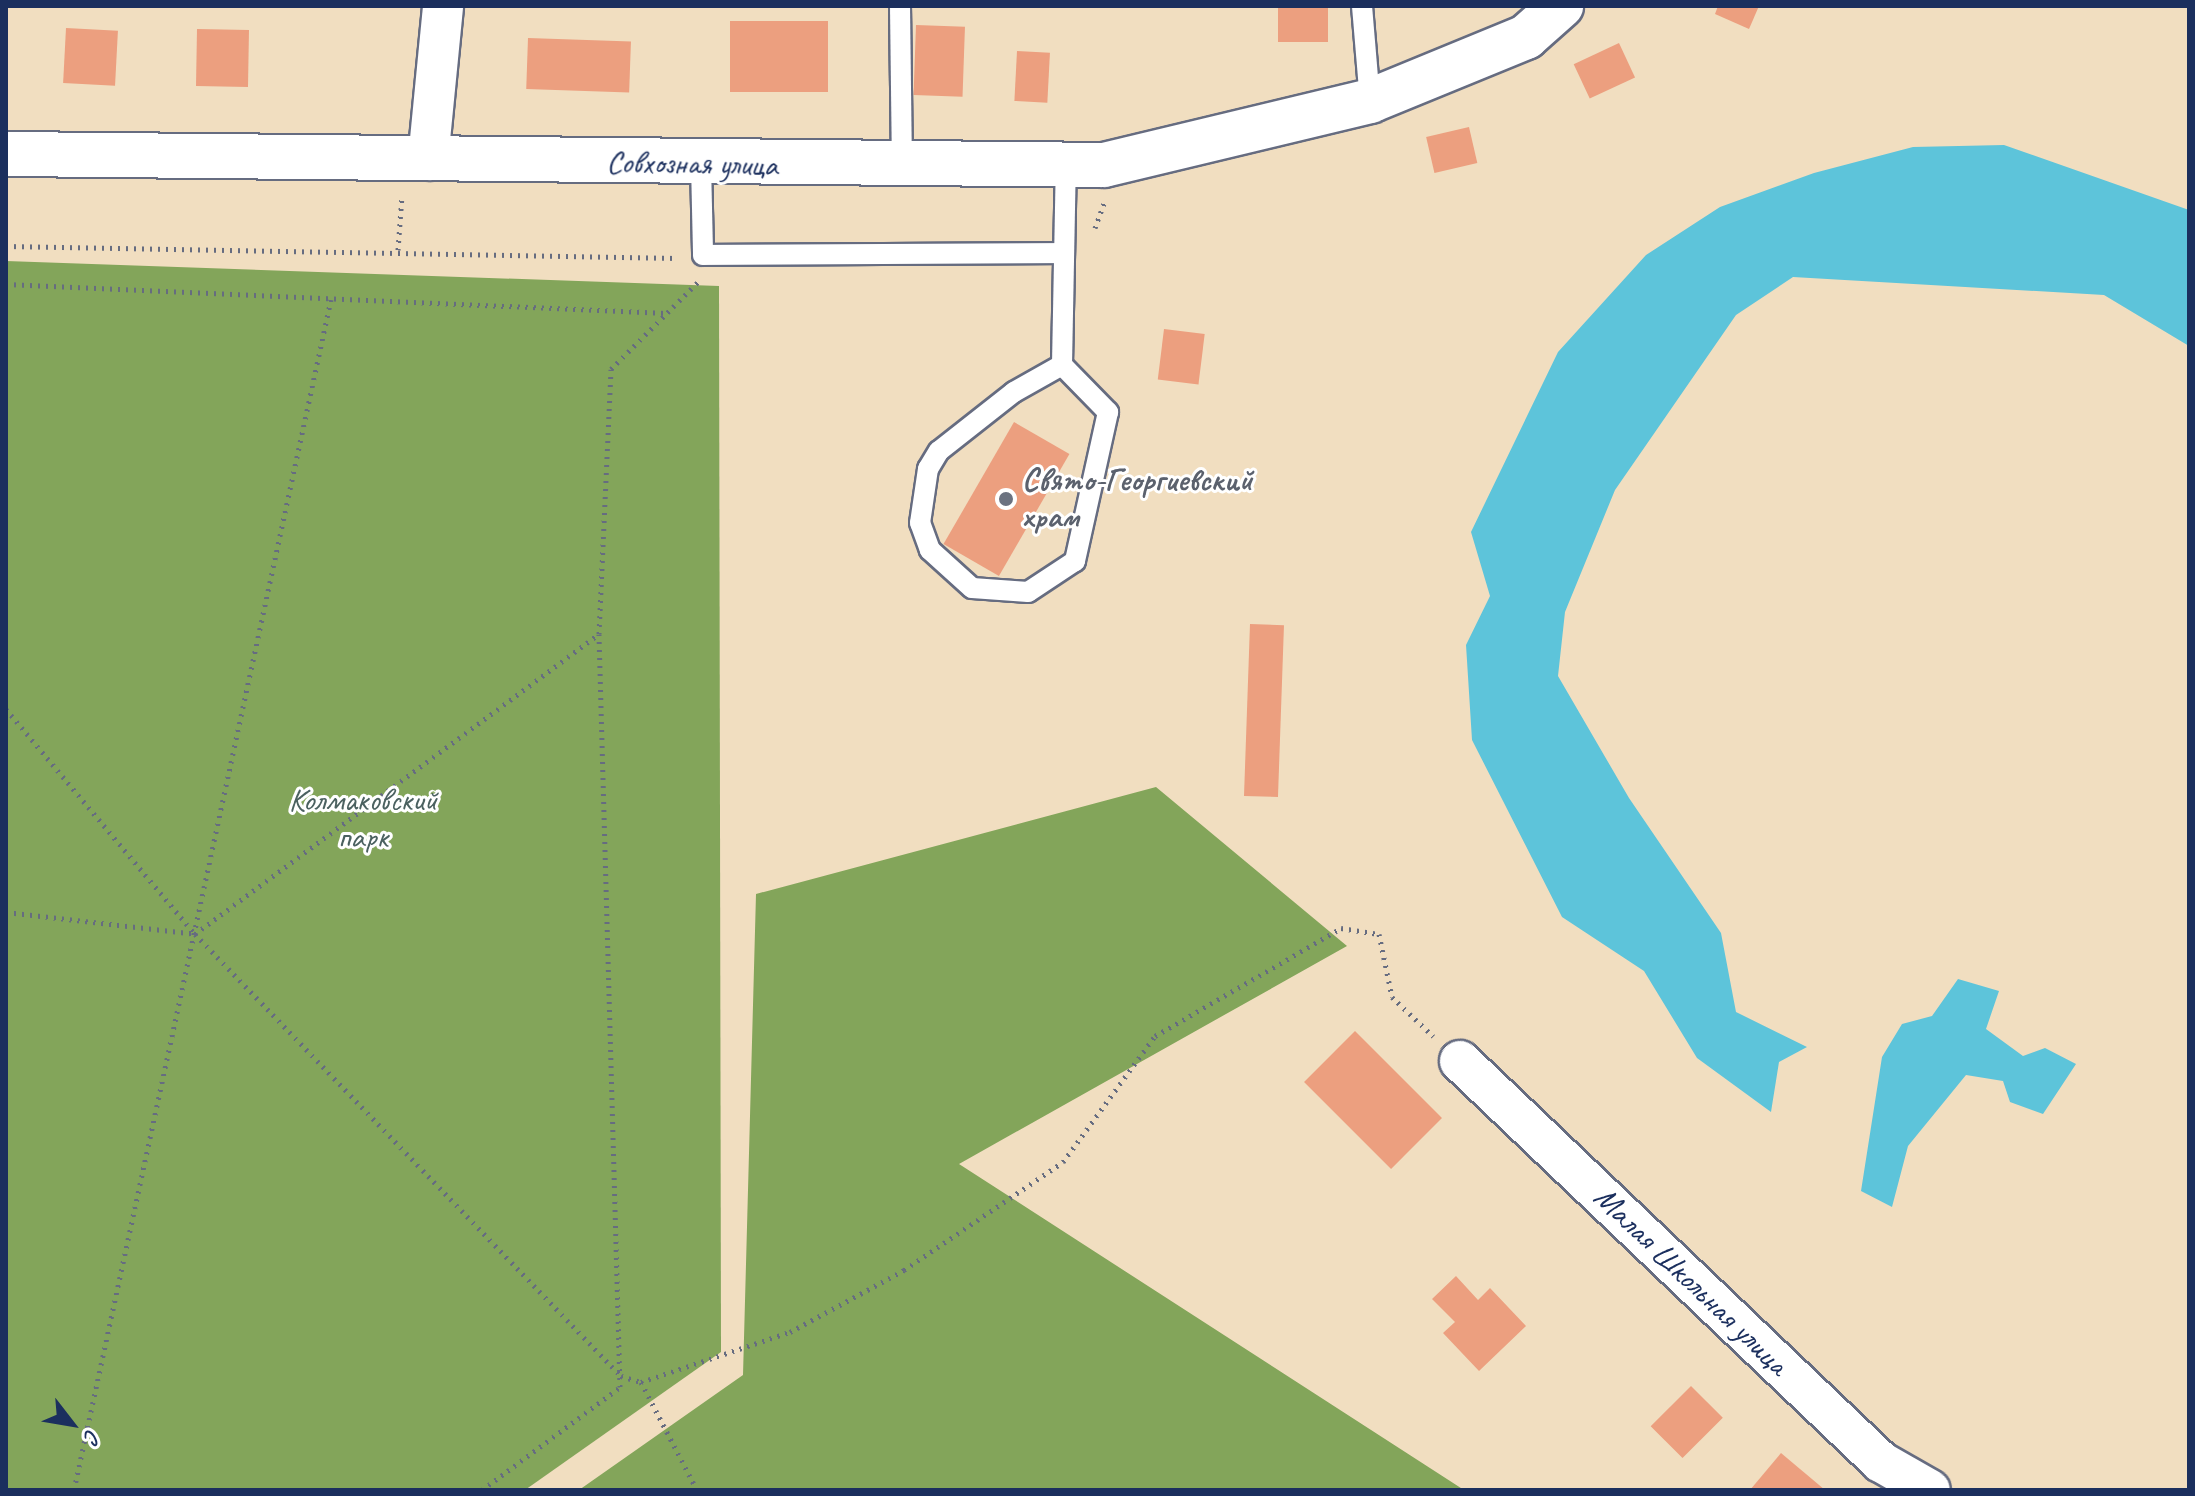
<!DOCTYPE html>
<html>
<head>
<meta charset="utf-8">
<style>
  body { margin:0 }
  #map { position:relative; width:2195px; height:1496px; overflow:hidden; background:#f1dec0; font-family:Caveat,sans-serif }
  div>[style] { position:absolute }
  .forest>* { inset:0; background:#83a55a }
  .water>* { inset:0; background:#5dc4da }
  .building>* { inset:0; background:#ec9f7f; transform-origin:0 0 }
  .path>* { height:5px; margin-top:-2.5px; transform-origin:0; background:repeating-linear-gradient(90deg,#666c80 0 2px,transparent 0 8px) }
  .roads { filter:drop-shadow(2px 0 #666c80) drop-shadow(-2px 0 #666c80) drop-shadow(0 2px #666c80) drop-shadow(0 -2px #666c80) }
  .service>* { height:20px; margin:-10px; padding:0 10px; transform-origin:10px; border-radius:10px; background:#fff }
  .minor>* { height:40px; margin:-20px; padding:0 20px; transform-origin:20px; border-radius:20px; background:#fff }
  .tertiary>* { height:44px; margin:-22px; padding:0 22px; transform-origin:22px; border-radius:22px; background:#fff }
  .dots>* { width:22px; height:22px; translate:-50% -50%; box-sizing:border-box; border:4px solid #fff; border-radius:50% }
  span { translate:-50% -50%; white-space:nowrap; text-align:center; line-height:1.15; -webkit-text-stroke:6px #fff; paint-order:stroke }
  .street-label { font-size:32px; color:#1b2f5e }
  .worship-label { font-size:32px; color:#5b616d; font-weight:700 }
  .left { translate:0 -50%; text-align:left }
  .park-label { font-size:32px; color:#4b6160 }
  .frame { position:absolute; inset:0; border:8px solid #1b2f5e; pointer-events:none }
  .north { position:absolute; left:32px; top:1384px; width:80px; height:80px; -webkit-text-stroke:6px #fff; paint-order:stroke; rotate:121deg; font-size:22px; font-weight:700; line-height:32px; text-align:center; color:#1b2f5e }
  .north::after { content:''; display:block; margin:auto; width:28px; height:36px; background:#1b2f5e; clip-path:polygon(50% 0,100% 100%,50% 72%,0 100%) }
</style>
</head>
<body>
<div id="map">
  <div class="forest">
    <div style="clip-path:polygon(6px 261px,719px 286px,721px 1352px,525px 1490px,6px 1490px)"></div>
    <div style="clip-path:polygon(1156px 787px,1347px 946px,959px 1164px,1464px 1490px,579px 1490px,743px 1375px,756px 894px)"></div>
  </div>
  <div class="water">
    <div style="clip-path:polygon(2004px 145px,2189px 210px,2189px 346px,2104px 295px,1793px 277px,1736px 315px,1615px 490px,1565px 612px,1558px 676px,1629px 798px,1721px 933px,1736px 1012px,1807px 1047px,1779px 1062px,1771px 1112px,1697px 1058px,1644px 971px,1562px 917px,1472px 740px,1466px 645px,1490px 596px,1471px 532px,1558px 352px,1646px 255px,1720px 207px,1814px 173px,1913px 147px)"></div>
    <div style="clip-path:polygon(1958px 979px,1999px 991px,1986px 1029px,2023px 1056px,2045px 1048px,2076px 1064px,2043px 1114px,2010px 1102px,2003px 1081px,1966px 1075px,1908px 1146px,1892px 1207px,1861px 1191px,1882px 1057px,1902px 1024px,1932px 1016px)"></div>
  </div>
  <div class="building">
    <div style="left:1278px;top:6px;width:50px;height:36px"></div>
    <div style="clip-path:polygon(1718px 6px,1759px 6px,1749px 29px,1715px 14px)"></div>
    <div style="left:730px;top:21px;width:98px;height:71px"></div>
    <div style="left:916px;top:25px;width:49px;height:70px;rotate:2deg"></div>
    <div style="left:66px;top:28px;width:52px;height:55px;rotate:3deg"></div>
    <div style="left:197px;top:29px;width:52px;height:57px;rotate:1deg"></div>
    <div style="left:528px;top:38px;width:103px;height:51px;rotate:2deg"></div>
    <div style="left:1619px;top:43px;width:38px;height:50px;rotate:65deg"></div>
    <div style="left:1017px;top:51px;width:33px;height:50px;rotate:3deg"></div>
    <div style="left:1469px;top:127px;width:37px;height:44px;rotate:77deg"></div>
    <div style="left:1164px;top:329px;width:41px;height:51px;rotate:7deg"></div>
    <div style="left:1014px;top:422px;width:64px;height:141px;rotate:30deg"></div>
    <div style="left:1250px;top:624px;width:34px;height:172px;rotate:2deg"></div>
    <div style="left:1355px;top:1031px;width:123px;height:72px;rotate:45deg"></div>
    <div style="clip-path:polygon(1456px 1276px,1478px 1300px,1490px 1288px,1526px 1326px,1479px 1371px,1443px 1333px,1455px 1322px,1432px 1299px)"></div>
    <div style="left:1691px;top:1386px;width:45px;height:57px;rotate:45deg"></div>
    <div style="clip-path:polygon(1781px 1453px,1825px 1490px,1750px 1490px)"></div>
  </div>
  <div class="path">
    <div style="left:1095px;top:228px;width:27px;rotate:-70deg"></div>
    <div style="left:6px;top:246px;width:671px;rotate:1.02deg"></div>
    <div style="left:398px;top:250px;width:55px;rotate:-85.8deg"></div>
    <div style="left:6px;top:284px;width:661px;rotate:2.52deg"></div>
    <div style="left:6px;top:709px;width:294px;rotate:50deg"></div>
    <div style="left:195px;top:934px;width:614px;rotate:46.06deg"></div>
    <div style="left:621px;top:1376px;width:21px;rotate:17deg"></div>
    <div style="left:641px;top:1382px;width:157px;rotate:-18.6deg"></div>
    <div style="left:790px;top:1332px;width:130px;rotate:-28.5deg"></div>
    <div style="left:904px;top:1270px;width:192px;rotate:-34.2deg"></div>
    <div style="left:1063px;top:1162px;width:156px;rotate:-53.9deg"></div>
    <div style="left:1155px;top:1036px;width:215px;rotate:-30.1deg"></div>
    <div style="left:1341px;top:928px;width:38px;rotate:9deg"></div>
    <div style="left:1379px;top:934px;width:64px;rotate:78.3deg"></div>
    <div style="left:1392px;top:997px;width:57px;rotate:43.6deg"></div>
    <div style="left:6px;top:912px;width:190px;rotate:6.6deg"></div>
    <div style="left:195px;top:934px;width:503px;rotate:-36.6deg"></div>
    <div style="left:641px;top:1382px;width:122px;rotate:62.6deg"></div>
    <div style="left:74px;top:1490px;width:1218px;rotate:-77.82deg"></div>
    <div style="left:482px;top:1490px;width:172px;rotate:-36.7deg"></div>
    <div style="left:620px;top:1387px;width:753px;rotate:-91.6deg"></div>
    <div style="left:599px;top:634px;width:265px;rotate:-87.4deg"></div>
    <div style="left:611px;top:369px;width:124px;rotate:-45deg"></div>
  </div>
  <div class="roads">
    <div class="service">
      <div style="left:900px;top:6px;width:160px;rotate:89.3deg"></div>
      <div style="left:1362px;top:6px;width:95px;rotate:85.2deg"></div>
      <div style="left:701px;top:164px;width:91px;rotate:88.7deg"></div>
      <div style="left:703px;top:255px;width:360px;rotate:-0.3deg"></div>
      <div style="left:1062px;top:365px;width:66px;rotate:45.6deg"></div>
      <div style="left:1108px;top:412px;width:153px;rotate:102.5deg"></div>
      <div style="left:1075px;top:561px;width:56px;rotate:146.6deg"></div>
      <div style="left:1028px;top:592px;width:56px;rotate:-175.9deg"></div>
      <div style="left:972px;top:588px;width:57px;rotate:-137.9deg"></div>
      <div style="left:930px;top:550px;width:29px;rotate:-110deg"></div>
      <div style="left:920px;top:523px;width:55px;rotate:-81.6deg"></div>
      <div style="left:928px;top:469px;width:21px;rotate:-59deg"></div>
      <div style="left:939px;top:451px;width:95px;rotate:-38.2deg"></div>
      <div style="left:1014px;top:392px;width:55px;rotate:-29.4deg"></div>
      <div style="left:1062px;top:365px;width:200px;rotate:-88.9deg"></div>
    </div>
    <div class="minor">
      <div style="left:428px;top:160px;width:155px;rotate:-84.4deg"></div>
      <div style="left:1460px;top:1061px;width:581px;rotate:43.61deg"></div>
      <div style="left:1881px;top:1462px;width:56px;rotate:29.7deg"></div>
    </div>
    <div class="tertiary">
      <div style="left:6px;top:154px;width:1098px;rotate:0.57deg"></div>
      <div style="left:1104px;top:165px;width:274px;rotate:-13.5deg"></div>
      <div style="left:1370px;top:101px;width:169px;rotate:-22.3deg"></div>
      <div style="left:1526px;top:37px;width:47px;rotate:-41.5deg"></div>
    </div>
  </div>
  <div class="dots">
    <div style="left:1006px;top:499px;background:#6b7280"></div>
  </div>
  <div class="street-label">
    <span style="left:692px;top:164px;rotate:1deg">Совхозная улица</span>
    <span style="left:1691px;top:1281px;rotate:44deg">Малая Школьная улица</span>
  </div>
  <div class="worship-label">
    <span class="left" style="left:1022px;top:499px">Свято-Георгиевский<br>храм</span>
  </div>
  <div class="park-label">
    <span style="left:363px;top:819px">Колмаковский<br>парк</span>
  </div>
  <div class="frame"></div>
  <div class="north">С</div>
</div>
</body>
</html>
